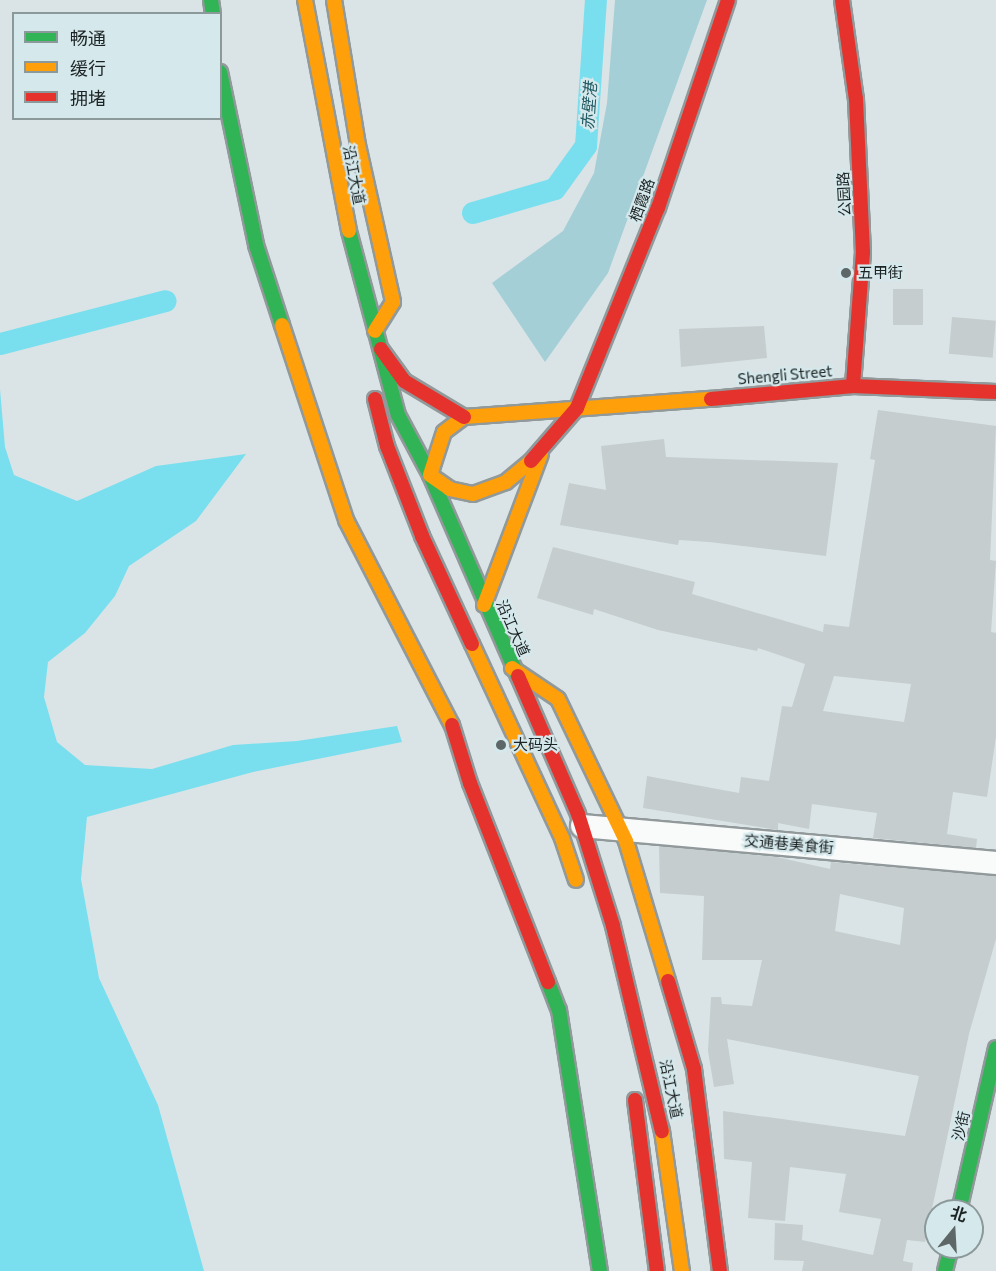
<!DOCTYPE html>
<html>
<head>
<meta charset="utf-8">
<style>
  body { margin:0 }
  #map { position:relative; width:996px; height:1271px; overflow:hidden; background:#dae4e6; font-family:Commissioner,"Noto Sans SC",sans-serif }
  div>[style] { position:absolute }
  .green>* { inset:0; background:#a4cfd7 }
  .water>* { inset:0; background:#79dfee }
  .canal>* { height:22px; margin:-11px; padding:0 11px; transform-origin:11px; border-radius:11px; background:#79dfee }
  .building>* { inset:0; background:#c5cdce; transform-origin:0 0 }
  .roads { filter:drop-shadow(2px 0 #91999a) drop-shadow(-2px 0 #91999a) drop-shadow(0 2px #91999a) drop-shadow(0 -2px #91999a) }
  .street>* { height:22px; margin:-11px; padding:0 11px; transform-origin:11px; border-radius:11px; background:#f9fbfb }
  .fast>* { height:14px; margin:-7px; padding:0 7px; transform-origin:7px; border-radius:7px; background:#30b455 }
  .slow>* { height:14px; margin:-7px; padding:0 7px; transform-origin:7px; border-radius:7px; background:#ff9f0a }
  .jam>* { height:14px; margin:-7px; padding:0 7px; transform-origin:7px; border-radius:7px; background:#e5322d }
  .dots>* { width:16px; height:16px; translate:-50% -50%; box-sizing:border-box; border:3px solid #d5e8eb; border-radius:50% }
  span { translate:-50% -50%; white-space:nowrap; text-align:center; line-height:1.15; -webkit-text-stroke:4.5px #d5e8eb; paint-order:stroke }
  .street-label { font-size:15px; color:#1c2324 }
  .poi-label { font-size:15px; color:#1c2324 }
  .left { translate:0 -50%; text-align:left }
  .water-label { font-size:16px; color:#205a63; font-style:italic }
  .legend { position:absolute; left:12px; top:12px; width:210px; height:108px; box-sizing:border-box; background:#d5e8eb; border:2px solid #8b999b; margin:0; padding:8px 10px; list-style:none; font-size:18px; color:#1c2324 }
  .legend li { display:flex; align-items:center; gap:12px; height:30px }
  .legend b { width:30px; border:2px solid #8b999b }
  .north { position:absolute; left:924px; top:1199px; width:60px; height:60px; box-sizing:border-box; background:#d5e8eb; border:2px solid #8b999b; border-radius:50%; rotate:18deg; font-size:16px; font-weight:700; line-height:24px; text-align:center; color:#1c2324 }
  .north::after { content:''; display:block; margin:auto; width:21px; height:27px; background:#5e6768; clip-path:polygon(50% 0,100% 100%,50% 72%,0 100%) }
</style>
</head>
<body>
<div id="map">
  <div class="green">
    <div style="clip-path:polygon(615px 0,707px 0,608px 273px,545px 362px,492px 283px,563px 231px,594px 173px,607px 103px)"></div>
  </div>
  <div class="water">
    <div style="clip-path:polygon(0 389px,5px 447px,14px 475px,77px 501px,156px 466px,246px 454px,196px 521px,129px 566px,115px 596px,85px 633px,48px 662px,44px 697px,57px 742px,85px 765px,152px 769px,233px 745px,297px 741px,397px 726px,402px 742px,253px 772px,87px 817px,81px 879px,99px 978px,158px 1105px,204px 1271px,0 1271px)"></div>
  </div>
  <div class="canal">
    <div style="left:473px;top:213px;width:85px;rotate:-16.3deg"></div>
    <div style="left:555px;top:189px;width:53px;rotate:-54.2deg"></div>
    <div style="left:586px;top:146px;width:146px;rotate:-86.1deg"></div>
    <div style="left:0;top:344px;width:171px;rotate:-14.5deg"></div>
  </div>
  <div class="building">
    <div style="left:893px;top:289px;width:30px;height:36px"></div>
    <div style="left:952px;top:317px;width:44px;height:37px;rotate:5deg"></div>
    <div style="clip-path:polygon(764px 326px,767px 358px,681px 367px,679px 329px)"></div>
    <div style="clip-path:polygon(evenodd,878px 410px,996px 426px,990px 560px,996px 561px,991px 632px,996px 633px,996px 737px,987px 797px,953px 792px,947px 834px,977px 839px,976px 848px,873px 838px,877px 813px,812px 804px,809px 829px,778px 823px,778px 830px,643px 808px,647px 776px,739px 793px,741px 777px,769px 781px,782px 706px,792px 707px,805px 664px,758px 648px,757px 651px,658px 630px,594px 609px,593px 615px,537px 598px,553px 547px,695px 582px,692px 594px,823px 632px,824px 624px,849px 627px,875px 460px,870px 459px,878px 410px,834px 676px,911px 684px,904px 722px,823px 711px,834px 676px)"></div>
    <div style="clip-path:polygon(664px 439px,666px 457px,838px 463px,826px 556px,709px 542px,679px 540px,678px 545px,560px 525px,569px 483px,606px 490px,601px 446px)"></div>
    <div style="clip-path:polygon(evenodd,659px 846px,777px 857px,830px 869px,831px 862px,996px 876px,996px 939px,969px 1034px,925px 1242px,907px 1240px,903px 1261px,913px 1263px,912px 1271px,802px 1271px,804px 1261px,774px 1260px,775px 1223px,803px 1225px,802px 1240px,873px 1255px,881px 1219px,839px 1212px,846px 1174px,790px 1167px,785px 1221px,748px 1218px,752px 1162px,724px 1159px,723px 1111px,905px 1136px,919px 1076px,727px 1039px,734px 1084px,714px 1087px,708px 1051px,711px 997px,721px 997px,722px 1004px,752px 1006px,762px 960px,702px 960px,704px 896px,660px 893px,659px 846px,840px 894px,904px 908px,900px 945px,835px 931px,840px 894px)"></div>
  </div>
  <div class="roads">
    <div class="street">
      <div style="left:582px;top:826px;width:416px;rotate:5.1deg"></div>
    </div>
    <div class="fast">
      <div style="left:211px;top:0;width:14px;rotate:82deg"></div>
      <div style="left:220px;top:72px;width:177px;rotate:78.2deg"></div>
      <div style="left:256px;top:245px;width:84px;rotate:72deg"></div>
      <div style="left:349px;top:231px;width:190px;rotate:75.1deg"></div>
      <div style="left:398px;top:415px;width:68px;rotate:61.9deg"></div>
      <div style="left:430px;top:475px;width:219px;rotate:66.4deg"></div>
      <div style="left:548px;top:982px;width:30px;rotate:69deg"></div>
      <div style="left:559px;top:1010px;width:264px;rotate:81.1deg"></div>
      <div style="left:959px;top:1211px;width:167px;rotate:-77.2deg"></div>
      <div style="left:945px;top:1271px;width:25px;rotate:-76deg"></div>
    </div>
    <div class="slow">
      <div style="left:305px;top:0;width:235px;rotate:79.2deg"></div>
      <div style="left:334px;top:0;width:147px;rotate:80.6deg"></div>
      <div style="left:358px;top:145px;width:161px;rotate:77.4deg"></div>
      <div style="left:393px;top:302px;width:34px;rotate:122deg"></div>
      <div style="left:282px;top:325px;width:205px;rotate:71.8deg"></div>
      <div style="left:346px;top:520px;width:231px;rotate:62.7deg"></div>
      <div style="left:531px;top:461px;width:33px;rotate:140deg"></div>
      <div style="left:506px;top:482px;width:35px;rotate:160deg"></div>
      <div style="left:473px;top:494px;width:24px;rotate:-168deg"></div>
      <div style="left:450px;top:489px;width:24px;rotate:-145deg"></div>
      <div style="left:430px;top:475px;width:45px;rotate:-72deg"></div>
      <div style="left:444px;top:432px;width:25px;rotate:-37deg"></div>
      <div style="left:464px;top:417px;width:248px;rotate:-4.2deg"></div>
      <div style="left:484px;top:605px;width:161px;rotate:-69.3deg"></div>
      <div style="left:472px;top:644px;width:214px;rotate:65.1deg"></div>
      <div style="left:562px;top:838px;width:44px;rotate:71.6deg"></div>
      <div style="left:512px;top:668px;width:55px;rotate:34deg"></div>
      <div style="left:558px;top:699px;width:157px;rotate:64.4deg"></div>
      <div style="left:626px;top:841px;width:146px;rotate:73.3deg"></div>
      <div style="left:662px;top:1131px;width:141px;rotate:81.9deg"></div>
    </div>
    <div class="jam">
      <div style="left:842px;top:0;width:100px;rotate:82deg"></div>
      <div style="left:856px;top:99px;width:153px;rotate:87.4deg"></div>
      <div style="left:863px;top:252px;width:134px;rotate:94.3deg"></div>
      <div style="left:381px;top:349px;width:39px;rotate:54deg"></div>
      <div style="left:404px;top:381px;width:70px;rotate:31deg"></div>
      <div style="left:375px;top:399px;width:49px;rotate:75.7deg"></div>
      <div style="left:387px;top:446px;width:97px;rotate:68.7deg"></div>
      <div style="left:422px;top:536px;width:119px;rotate:65.2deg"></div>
      <div style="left:711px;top:399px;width:143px;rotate:-5.2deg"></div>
      <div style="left:853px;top:386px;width:143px;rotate:2.4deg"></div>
      <div style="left:531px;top:461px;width:70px;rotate:-49deg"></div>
      <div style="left:577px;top:408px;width:216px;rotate:-68deg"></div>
      <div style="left:658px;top:208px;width:219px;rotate:-71.4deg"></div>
      <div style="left:518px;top:676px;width:150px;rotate:66.5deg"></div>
      <div style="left:578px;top:814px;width:117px;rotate:72.6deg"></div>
      <div style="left:613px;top:926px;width:211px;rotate:76.6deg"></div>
      <div style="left:452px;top:725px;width:61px;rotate:72.8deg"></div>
      <div style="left:470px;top:783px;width:214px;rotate:68.6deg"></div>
      <div style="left:668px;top:981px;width:92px;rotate:73.5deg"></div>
      <div style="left:694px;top:1069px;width:204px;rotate:82.7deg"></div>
      <div style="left:635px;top:1100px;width:172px;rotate:82.7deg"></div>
    </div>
  </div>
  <div class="dots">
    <div style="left:846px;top:273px;background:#5e6768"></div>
    <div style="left:501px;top:745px;background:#5e6768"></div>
  </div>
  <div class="street-label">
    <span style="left:354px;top:175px;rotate:79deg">沿江大道</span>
    <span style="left:844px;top:194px;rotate:-93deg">公园路</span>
    <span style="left:642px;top:200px;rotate:-70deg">栖霞路</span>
    <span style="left:785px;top:375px;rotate:-5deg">Shengli Street</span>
    <span style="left:513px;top:628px;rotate:66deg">沿江大道</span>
    <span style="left:789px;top:844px;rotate:5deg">交通巷美食街</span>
    <span style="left:671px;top:1089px;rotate:78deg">沿江大道</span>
    <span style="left:961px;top:1126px;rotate:-77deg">沙街</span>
  </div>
  <div class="poi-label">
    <span class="left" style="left:858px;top:273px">五甲街</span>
    <span class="left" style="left:513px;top:745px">大码头</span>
  </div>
  <div class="water-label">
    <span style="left:589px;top:106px;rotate:-86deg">赤壁港</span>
  </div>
  <ul class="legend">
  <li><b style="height:8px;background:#30b455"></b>畅通</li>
  <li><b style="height:8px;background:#ff9f0a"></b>缓行</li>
  <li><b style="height:8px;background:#e5322d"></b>拥堵</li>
  </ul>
  <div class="north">北</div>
</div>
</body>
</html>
